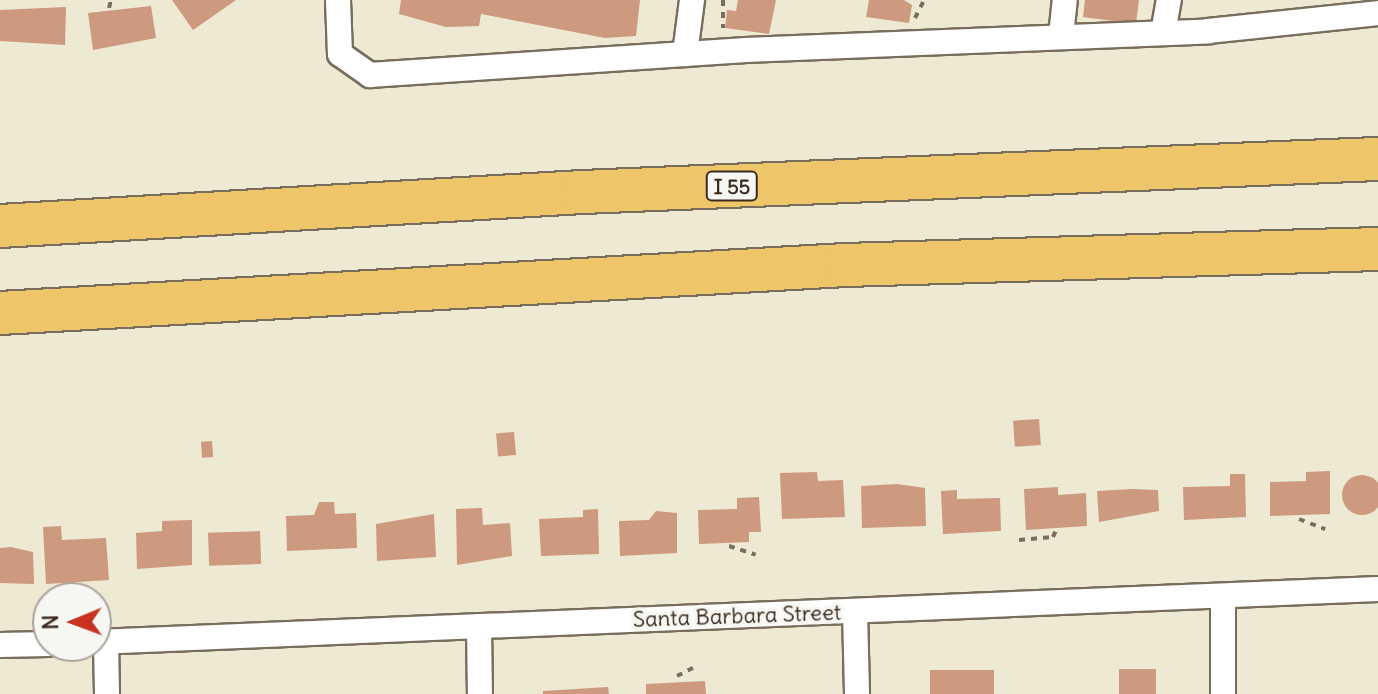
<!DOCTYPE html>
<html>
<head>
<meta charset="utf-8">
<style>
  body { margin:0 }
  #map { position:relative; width:1378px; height:694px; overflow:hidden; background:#ede9d3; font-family:Delius,sans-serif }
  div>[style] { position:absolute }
  .building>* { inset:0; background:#cd997f; transform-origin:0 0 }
  .round { border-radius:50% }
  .path>* { height:4px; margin-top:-2px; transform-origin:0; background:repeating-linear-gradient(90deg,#796d5d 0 6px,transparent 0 12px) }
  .roads { filter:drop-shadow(2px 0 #796d5d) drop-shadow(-2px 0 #796d5d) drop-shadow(0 2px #796d5d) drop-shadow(0 -2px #796d5d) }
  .minor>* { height:24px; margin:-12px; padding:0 12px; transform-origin:12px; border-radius:12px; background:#fff }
  .motorway>* { height:42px; margin:-21px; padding:0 21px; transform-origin:21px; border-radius:21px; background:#eec569 }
  span { translate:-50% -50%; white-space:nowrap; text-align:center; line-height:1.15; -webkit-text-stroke:7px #f6f6f2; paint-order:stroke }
  .shield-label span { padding:2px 6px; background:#f6f6f2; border:2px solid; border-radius:6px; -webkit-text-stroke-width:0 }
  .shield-label { font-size:20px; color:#3b2a1e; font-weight:700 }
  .street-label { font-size:22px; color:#3b2a1e }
  .north { position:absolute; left:32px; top:582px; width:80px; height:80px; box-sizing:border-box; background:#f6f6f2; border:2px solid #aba49d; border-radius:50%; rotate:269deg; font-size:22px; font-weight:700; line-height:32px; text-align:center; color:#3b2a1e }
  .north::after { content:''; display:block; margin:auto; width:28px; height:36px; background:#c8321e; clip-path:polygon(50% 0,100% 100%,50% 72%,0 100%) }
</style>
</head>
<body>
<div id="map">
  <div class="building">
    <div style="clip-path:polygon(172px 0,236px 0,193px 30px)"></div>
    <div style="clip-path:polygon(401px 0,640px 0,636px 36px,605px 38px,481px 14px,479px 26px,446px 27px,399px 14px)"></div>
    <div style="clip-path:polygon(738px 0,776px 0,769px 34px,725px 28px,727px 10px,736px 11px)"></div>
    <div style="clip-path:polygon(869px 0,904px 0,912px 5px,909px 23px,866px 17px)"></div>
    <div style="clip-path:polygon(1085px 0,1139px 0,1136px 24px,1083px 17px)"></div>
    <div style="clip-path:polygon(151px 6px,156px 38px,93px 50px,88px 13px)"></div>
    <div style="clip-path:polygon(66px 7px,65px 45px,0 41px,0 10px)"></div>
    <div style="left:1039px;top:419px;width:26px;height:26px;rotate:86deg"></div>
    <div style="left:514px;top:432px;width:23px;height:18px;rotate:85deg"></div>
    <div style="left:212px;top:441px;width:16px;height:11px;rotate:86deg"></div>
    <div style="clip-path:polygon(1330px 471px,1330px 514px,1270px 516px,1270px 482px,1306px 481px,1306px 472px)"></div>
    <div style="clip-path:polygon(817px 472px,818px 481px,843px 480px,845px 517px,782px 519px,780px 473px)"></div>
    <div style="clip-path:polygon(1230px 474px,1245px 474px,1246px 517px,1184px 520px,1183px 487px,1230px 486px)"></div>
    <div class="round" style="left:1342px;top:475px;width:40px;height:40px"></div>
    <div style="clip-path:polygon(897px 484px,925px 488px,926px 526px,862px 528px,861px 486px)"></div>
    <div style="clip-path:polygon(1058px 487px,1058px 495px,1086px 493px,1087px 526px,1026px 530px,1024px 489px)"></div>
    <div style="clip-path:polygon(1132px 489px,1158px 490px,1159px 511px,1099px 522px,1097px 491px)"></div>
    <div style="clip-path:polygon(957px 490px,957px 499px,1000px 498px,1001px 531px,943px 534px,941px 491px)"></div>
    <div style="clip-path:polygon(759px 497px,761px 532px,749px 532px,749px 542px,699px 544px,698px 510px,737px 509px,737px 498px)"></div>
    <div style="clip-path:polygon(319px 502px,334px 502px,335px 514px,356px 513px,357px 548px,287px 551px,286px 516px,314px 515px)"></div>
    <div style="clip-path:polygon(482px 508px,483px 525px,510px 523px,512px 556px,457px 565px,456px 509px)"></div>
    <div style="clip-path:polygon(598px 509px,599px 554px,541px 556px,539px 519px,583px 517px,583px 510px)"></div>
    <div style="clip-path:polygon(656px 511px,677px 513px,677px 553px,620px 556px,619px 521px,649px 520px)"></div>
    <div style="clip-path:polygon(434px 514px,436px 557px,377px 561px,376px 524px)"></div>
    <div style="clip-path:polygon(192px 520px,192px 565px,137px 569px,136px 533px,162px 531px,162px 521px)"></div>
    <div style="clip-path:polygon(61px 526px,62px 540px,106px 538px,109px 580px,46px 584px,43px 527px)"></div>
    <div style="left:260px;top:531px;width:33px;height:52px;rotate:88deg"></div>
    <div style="clip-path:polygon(11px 547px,33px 552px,34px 584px,0 583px,0 548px)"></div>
    <div style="left:1119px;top:669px;width:37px;height:25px"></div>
    <div style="left:994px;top:670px;width:24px;height:64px;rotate:90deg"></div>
    <div style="clip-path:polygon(705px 681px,706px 694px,646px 694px,646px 684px)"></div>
    <div style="clip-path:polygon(608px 687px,609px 694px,543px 694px,543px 691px)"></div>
  </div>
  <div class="path">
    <div style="left:723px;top:0;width:28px;rotate:90deg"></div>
    <div style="left:109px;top:8px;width:8px;rotate:-76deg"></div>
    <div style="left:915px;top:18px;width:20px;rotate:-63deg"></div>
    <div style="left:1299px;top:519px;width:28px;rotate:21deg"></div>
    <div style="left:1019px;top:540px;width:34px;rotate:-5deg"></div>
    <div style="left:1053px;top:537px;width:10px;rotate:-66deg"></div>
    <div style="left:729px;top:546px;width:28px;rotate:18deg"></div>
    <div style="left:677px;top:676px;width:22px;rotate:-27deg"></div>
  </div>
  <div class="roads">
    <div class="minor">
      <div style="left:338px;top:0;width:54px;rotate:87.9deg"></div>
      <div style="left:340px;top:54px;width:37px;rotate:35deg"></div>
      <div style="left:370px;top:75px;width:376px;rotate:-3.8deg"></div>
      <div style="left:745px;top:50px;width:463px;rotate:-2.3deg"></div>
      <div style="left:1208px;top:31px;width:171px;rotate:-6deg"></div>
      <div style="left:1163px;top:33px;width:34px;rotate:-80deg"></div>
      <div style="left:1061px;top:36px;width:36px;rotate:-84deg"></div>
      <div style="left:685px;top:54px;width:54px;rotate:-82.6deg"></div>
      <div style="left:1223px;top:597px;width:97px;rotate:90deg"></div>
      <div style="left:855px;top:611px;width:83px;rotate:88.6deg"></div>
      <div style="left:479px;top:626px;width:68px;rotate:89.2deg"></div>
      <div style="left:106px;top:641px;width:53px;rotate:88.9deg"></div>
      <div style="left:96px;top:642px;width:1283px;rotate:-2.37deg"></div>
      <div style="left:0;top:645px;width:48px;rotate:-1.2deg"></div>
    </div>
    <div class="motorway">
      <div style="left:0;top:226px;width:584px;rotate:-3.34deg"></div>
      <div style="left:583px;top:192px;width:796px;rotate:-2.38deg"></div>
      <div style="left:0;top:313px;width:846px;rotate:-3.25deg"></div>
      <div style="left:845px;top:265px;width:533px;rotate:-1.72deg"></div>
    </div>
  </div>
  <div class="shield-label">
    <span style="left:732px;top:186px">I 55</span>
  </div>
  <div class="street-label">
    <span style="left:737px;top:616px;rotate:-2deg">Santa Barbara Street</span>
  </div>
  <div class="north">N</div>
</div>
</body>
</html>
